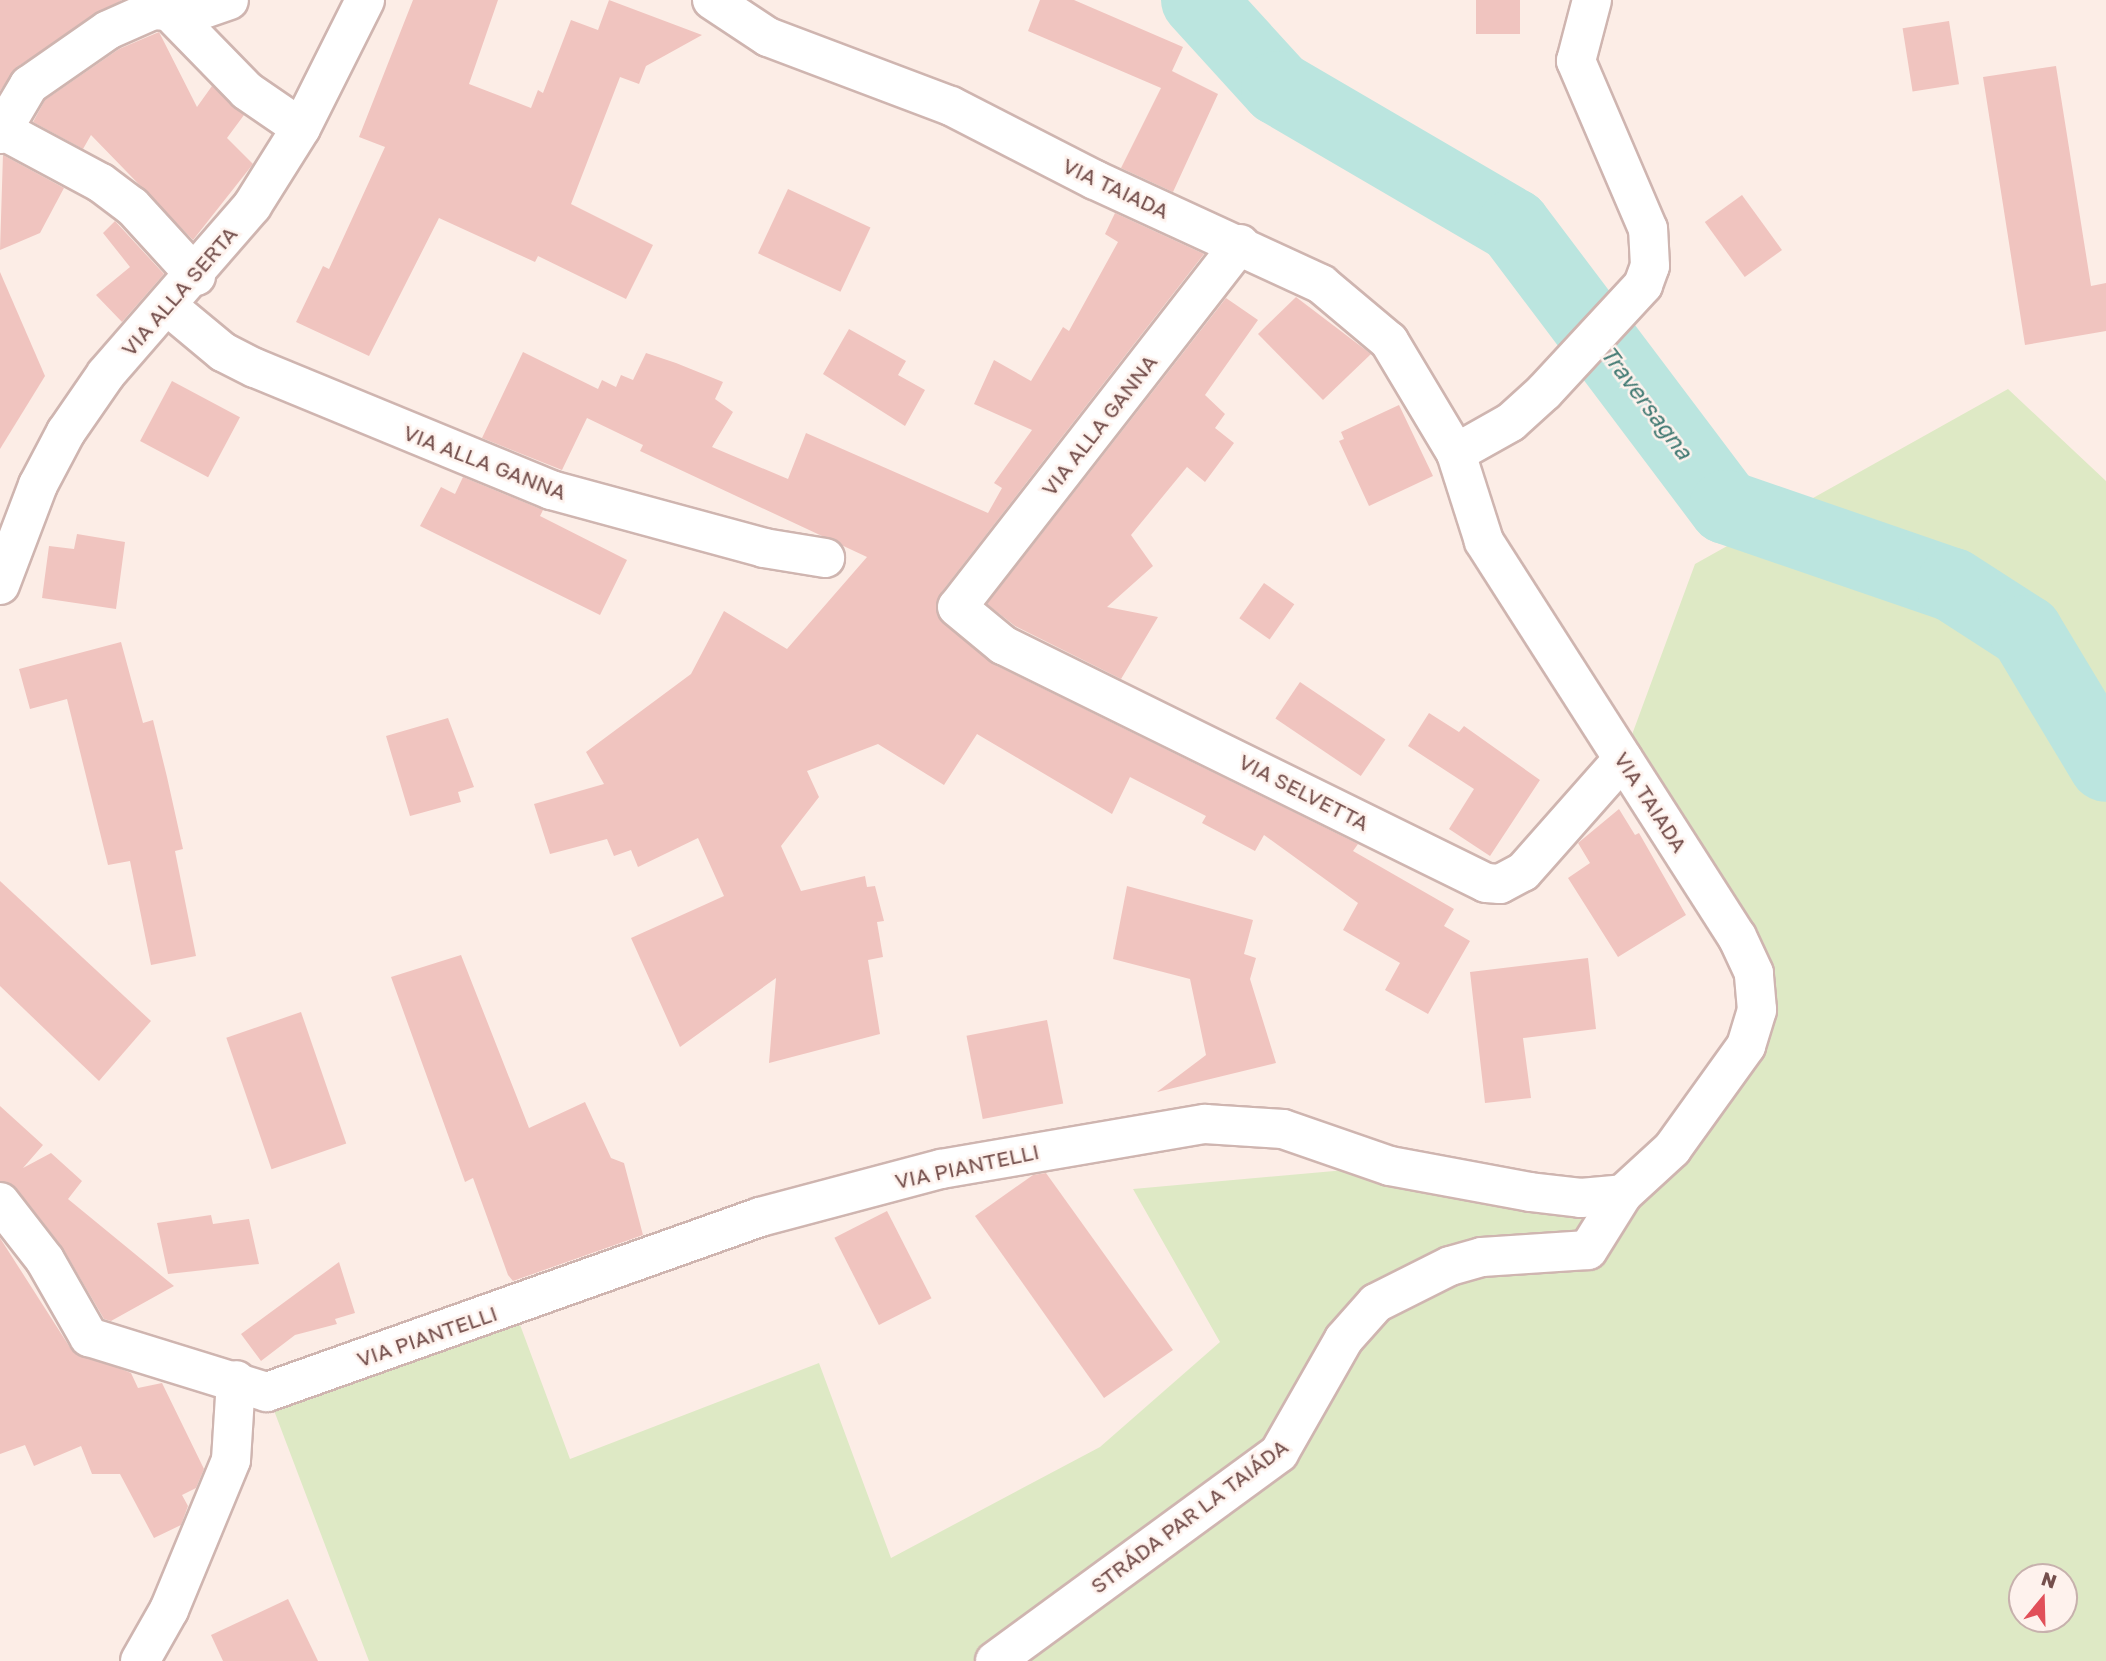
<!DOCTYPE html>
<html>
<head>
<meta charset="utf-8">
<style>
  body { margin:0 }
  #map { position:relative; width:2106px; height:1661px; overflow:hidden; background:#fcede6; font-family:"Golos Text",sans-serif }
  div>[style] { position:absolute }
  .green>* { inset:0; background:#dee9c5 }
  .river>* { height:74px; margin:-37px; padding:0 37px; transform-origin:37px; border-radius:37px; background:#bbe5df }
  .building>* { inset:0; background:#f0c4bf; transform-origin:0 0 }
  .roads { filter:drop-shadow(2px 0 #cfb5b0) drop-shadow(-2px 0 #cfb5b0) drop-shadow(0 2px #cfb5b0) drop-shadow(0 -2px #cfb5b0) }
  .minor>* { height:38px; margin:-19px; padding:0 19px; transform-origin:19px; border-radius:19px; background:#fff }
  span { translate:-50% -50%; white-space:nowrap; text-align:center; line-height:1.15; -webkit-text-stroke:5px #fef2ed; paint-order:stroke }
  .street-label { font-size:21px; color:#744f4c }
  .water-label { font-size:23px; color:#407972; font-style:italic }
  .north { position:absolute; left:2008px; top:1563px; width:70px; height:70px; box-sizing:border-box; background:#fef2ed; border:2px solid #c7b1ad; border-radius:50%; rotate:19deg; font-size:19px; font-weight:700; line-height:28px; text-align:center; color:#744f4c }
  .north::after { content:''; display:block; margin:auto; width:24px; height:32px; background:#e15059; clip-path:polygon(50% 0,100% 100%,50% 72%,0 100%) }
</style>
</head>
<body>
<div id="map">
  <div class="green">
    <div style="clip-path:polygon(evenodd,2008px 389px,2106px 481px,2106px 1661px,369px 1661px,267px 1392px,513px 1306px,570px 1459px,819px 1363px,891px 1558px,1100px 1447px,1220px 1342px,1133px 1189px,1390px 1166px,1623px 1194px,1757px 1010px,1623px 759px,1695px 564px,2008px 389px,2022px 1577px,2064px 1577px,2064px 1619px,2022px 1619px,2022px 1577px)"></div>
  </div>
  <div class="river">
    <div style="left:1198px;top:0;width:119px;rotate:47.7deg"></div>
    <div style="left:1278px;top:88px;width:273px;rotate:30.3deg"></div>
    <div style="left:1514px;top:226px;width:352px;rotate:53deg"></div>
    <div style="left:1726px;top:507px;width:240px;rotate:19deg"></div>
    <div style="left:1953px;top:585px;width:87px;rotate:32.8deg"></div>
    <div style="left:2026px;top:632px;width:155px;rotate:59deg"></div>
  </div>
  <div class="building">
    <div style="clip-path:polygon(0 0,122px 0,17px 67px,0 91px)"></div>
    <div style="clip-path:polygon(413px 0,498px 0,469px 84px,531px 108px,538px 90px,543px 93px,571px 20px,598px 30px,609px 0,702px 35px,646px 66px,639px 84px,620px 77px,571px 204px,653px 245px,626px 299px,538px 256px,535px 262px,439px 218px,369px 356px,296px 322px,323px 266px,329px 269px,385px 147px,359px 137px)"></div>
    <div style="clip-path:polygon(1040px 0,1074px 0,1183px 47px,1172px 71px,1218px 94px,1173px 192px,1121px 168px,1161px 88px,1028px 31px)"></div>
    <div style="left:1476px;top:0;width:44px;height:34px"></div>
    <div style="left:1949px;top:21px;width:64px;height:47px;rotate:81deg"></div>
    <div style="clip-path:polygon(159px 32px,197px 107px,212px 86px,244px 115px,227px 138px,253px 164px,193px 240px,91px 135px,83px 149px,33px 122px,45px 100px,119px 49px)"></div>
    <div style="clip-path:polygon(2056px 66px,2091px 286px,2106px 283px,2106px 331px,2025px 345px,1983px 77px)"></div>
    <div style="clip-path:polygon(3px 155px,64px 188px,40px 233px,0 250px)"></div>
    <div style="left:788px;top:189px;width:91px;height:71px;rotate:25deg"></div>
    <div style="left:1742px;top:195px;width:68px;height:46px;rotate:54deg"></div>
    <div style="clip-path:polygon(1115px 213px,1204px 254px,940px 594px,937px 615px,993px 664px,1358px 844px,1353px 851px,1454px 909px,1444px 926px,1470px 941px,1428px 1014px,1385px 990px,1400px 963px,1343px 930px,1358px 903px,1264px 835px,1255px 851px,1202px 823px,1206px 816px,1130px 777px,1112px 814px,977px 734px,944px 785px,878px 744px,807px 771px,819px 797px,781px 846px,801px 891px,865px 876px,867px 887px,875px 886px,884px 921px,877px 922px,883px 957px,868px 960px,880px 1034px,769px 1063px,776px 978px,680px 1047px,631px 938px,724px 896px,698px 838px,638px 867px,631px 850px,614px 856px,607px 839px,550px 854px,534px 804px,604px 784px,586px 752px,691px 674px,724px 611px,787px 649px,867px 557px,640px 451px,643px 445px,587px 418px,562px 470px,482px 438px,523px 352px,598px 389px,602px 380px,616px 387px,621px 375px,633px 380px,646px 353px,676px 363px,723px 382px,715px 399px,733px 412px,712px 447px,788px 479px,806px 433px,988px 513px,1002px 488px,994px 483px,1032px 430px,974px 404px,994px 360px,1031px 381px,1063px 327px,1069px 331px,1118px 242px,1105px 234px)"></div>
    <div style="clip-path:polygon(115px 221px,164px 274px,122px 322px,96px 295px,130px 267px,103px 233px)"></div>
    <div style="clip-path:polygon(0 272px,45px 376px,0 449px)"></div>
    <div style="clip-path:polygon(1296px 297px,1371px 354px,1323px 400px,1258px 334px)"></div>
    <div style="clip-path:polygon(1226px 298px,1258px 320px,1205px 395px,1225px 414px,1215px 428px,1234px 443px,1205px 482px,1187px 467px,1131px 535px,1153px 566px,1107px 607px,1158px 617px,1121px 679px,1015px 626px,987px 604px)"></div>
    <div style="clip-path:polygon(849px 329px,906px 361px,898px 375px,925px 390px,905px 426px,823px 374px)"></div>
    <div style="left:172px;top:381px;width:77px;height:68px;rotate:28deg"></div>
    <div style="clip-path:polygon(1399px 405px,1433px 476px,1369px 506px,1339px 441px,1344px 439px,1341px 432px)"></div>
    <div style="clip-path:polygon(463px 477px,543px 510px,540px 516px,627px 560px,600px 615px,420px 526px,441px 487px,455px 494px)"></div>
    <div style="clip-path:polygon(77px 534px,125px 542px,116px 609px,42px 598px,49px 546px,74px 549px)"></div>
    <div style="left:1264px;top:583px;width:37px;height:43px;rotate:35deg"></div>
    <div style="clip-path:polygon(121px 642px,143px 723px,153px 720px,167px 777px,183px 849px,175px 851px,196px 956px,151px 965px,130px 861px,108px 865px,67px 699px,30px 709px,19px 669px)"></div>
    <div style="left:1300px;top:682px;width:103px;height:44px;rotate:34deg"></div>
    <div style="clip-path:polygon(1429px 713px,1459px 732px,1464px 726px,1540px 780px,1490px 856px,1449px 829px,1474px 789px,1408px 746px)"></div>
    <div style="clip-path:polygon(448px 718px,474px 787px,458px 792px,461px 802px,410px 816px,386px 736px)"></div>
    <div style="clip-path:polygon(1619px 809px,1635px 835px,1639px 833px,1686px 915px,1618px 957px,1568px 878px,1590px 863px,1578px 843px)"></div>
    <div style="clip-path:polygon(0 881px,151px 1021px,99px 1081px,0 986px)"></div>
    <div style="clip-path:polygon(1127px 886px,1253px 920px,1244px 954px,1256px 958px,1250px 979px,1276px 1063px,1157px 1092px,1206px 1055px,1190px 979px,1113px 959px)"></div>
    <div style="clip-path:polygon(461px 955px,529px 1128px,585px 1102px,611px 1158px,624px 1163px,643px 1235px,513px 1281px,508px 1275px,473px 1178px,465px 1182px,391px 977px)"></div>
    <div style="clip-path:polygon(1588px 958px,1596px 1029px,1523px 1038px,1531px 1098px,1485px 1103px,1470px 972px)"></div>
    <div style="left:301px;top:1012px;width:139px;height:79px;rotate:71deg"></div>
    <div style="left:1047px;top:1020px;width:85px;height:82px;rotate:79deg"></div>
    <div style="clip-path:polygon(0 1106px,43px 1145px,23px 1168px,51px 1153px,82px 1181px,68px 1199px,174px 1286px,111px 1321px,104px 1319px,62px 1247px,17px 1189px,0 1181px)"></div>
    <div style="clip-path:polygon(1046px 1173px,1173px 1350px,1104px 1398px,975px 1216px,1033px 1175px)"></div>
    <div style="left:887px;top:1211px;width:98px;height:59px;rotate:63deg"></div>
    <div style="clip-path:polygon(211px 1215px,213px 1224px,249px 1219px,259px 1264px,168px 1274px,157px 1223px)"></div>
    <div style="clip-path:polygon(0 1238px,71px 1349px,131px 1373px,138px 1388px,162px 1383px,204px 1469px,196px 1488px,182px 1495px,188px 1506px,181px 1525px,154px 1538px,120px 1474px,92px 1474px,81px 1446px,34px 1466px,25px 1445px,0 1454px)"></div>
    <div style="clip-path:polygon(339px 1262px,355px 1313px,335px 1319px,337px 1324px,295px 1335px,261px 1361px,241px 1334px)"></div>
    <div style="clip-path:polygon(288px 1599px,318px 1661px,223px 1661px,211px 1635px)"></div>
  </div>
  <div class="roads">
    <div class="minor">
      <div style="left:712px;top:0;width:67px;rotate:33.5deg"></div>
      <div style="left:768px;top:37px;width:196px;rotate:20.7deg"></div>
      <div style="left:951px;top:106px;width:162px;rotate:27.2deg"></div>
      <div style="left:1095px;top:180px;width:249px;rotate:24.7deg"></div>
      <div style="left:1321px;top:284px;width:89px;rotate:40deg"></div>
      <div style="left:1389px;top:341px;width:131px;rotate:59.1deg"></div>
      <div style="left:1456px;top:453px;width:63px;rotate:-29.4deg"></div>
      <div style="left:1511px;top:422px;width:45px;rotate:-42.3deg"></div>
      <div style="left:1544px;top:392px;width:146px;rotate:-47.2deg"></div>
      <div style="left:1643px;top:285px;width:20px;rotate:-70deg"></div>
      <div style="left:1650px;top:266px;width:37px;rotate:-93deg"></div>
      <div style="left:1648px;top:229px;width:183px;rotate:-113.2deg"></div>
      <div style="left:1576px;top:61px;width:63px;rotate:-75.3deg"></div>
      <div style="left:170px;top:12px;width:110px;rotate:45.7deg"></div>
      <div style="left:247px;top:91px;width:65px;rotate:34.4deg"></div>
      <div style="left:4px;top:131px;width:110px;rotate:28.2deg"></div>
      <div style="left:101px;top:183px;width:39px;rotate:37deg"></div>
      <div style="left:132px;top:206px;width:95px;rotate:47.6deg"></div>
      <div style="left:0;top:134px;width:57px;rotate:-59.4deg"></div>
      <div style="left:29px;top:85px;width:96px;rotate:-34.8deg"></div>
      <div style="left:108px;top:30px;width:49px;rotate:-24deg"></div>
      <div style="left:153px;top:10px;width:39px;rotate:4deg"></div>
      <div style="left:192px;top:13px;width:39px;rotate:-19deg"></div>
      <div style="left:1240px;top:244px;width:460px;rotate:127.9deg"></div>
      <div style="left:957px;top:607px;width:60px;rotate:39.6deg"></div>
      <div style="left:1003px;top:645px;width:538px;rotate:26.23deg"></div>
      <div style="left:1486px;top:883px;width:14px;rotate:4deg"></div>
      <div style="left:1500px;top:884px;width:26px;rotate:-28deg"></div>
      <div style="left:1523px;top:872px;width:151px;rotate:-48.5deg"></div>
      <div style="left:170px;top:308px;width:69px;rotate:39.7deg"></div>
      <div style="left:223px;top:352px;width:36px;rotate:27deg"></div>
      <div style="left:255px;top:368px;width:320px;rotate:22.4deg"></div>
      <div style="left:551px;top:490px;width:221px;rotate:15.2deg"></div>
      <div style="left:764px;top:548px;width:62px;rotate:9.3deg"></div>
      <div style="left:0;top:585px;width:107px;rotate:-69.2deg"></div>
      <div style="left:38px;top:485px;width:60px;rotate:-62.2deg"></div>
      <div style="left:66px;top:432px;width:70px;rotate:-55.4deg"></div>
      <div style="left:106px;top:374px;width:223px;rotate:-49deg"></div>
      <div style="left:252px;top:206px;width:92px;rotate:-57.9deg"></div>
      <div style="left:301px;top:128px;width:143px;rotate:-63.4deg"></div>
      <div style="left:0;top:1202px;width:73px;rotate:52.2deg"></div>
      <div style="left:45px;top:1260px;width:89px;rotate:60.3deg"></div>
      <div style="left:89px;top:1337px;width:186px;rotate:17.2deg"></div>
      <div style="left:267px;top:1392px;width:523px;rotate:-19.54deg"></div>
      <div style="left:760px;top:1217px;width:187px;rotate:-14.9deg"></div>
      <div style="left:941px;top:1169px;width:268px;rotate:-9.7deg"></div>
      <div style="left:1205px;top:1124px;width:78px;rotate:3.7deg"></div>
      <div style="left:1283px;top:1129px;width:113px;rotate:19.1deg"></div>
      <div style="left:1390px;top:1166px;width:142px;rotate:10.5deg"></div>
      <div style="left:1530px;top:1192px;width:51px;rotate:6.7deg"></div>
      <div style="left:1581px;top:1198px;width:42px;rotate:-5.4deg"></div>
      <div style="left:1623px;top:1194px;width:67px;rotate:-42.6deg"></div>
      <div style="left:1672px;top:1149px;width:127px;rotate:-54.3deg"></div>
      <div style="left:1746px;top:1046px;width:38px;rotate:-73deg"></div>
      <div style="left:1757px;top:1010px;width:37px;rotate:-95deg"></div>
      <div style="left:1754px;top:973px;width:40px;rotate:-115deg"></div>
      <div style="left:1737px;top:937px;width:470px;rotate:-122.6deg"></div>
      <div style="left:1484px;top:541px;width:92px;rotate:-107.7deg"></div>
      <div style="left:140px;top:1661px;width:59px;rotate:-60.4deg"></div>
      <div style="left:169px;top:1610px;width:162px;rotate:-67.5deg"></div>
      <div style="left:231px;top:1460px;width:80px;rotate:-86.4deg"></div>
      <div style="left:995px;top:1661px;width:352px;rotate:-36.2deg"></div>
      <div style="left:1279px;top:1453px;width:131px;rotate:-60.3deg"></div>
      <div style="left:1344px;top:1339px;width:48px;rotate:-48.4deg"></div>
      <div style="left:1376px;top:1303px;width:83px;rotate:-26.6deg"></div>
      <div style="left:1450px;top:1266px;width:33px;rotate:-16deg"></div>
      <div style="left:1482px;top:1257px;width:106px;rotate:-3.8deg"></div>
      <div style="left:1588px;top:1250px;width:66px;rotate:-58deg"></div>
    </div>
  </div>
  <div class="street-label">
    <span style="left:1116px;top:188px;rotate:25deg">VIA TAIADA</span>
    <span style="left:179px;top:291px;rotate:-49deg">VIA ALLA SERTA</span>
    <span style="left:1099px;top:425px;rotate:-52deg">VIA ALLA GANNA</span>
    <span style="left:485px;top:462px;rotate:21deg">VIA ALLA GANNA</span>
    <span style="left:1304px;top:792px;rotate:27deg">VIA SELVETTA</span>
    <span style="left:1651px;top:802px;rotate:57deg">VIA TAIADA</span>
    <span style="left:967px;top:1166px;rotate:-12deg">VIA PIANTELLI</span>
    <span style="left:427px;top:1336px;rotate:-19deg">VIA PIANTELLI</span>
    <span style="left:1189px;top:1516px;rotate:-37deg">STRÁDA PAR LA TAIÁDA</span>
  </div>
  <div class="water-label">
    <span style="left:1647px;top:402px;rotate:53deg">Traversagna</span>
  </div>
  <div class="north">N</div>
</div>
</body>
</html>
